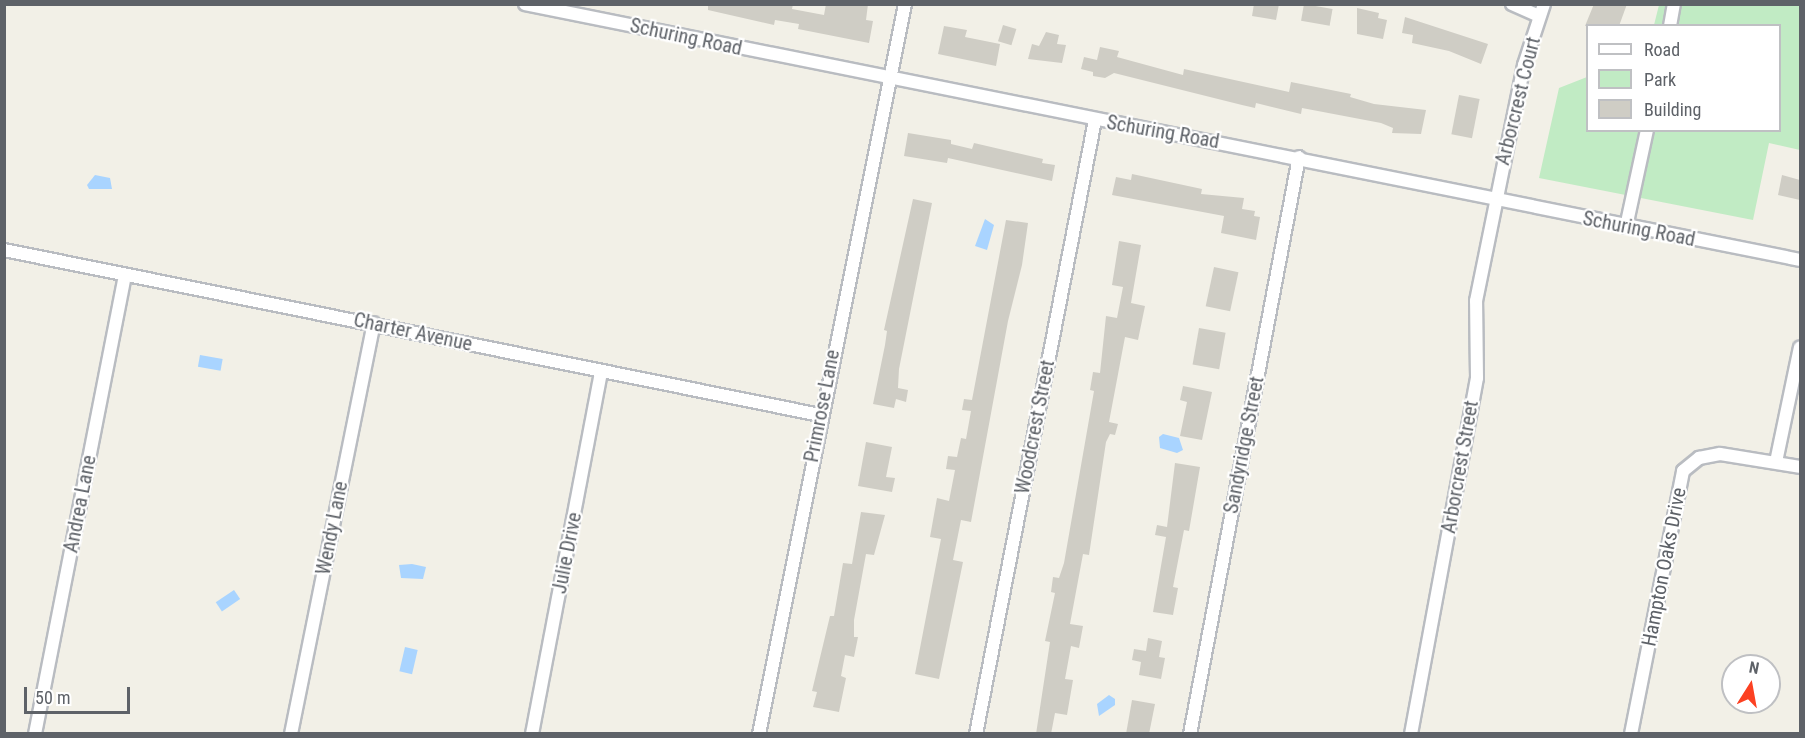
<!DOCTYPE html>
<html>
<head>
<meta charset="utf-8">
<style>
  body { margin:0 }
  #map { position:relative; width:1805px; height:738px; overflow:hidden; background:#f2f0e7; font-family:"Roboto Condensed",sans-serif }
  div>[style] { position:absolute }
  .green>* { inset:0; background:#c1ebc4 }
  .water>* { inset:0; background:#a9d4ff; transform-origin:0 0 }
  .building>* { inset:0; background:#cfcdc5; transform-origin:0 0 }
  .roads { filter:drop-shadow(2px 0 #b9bcc1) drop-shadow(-2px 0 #b9bcc1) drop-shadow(0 2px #b9bcc1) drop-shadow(0 -2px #b9bcc1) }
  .minor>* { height:12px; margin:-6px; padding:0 6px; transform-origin:6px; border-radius:6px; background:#fff }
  span { translate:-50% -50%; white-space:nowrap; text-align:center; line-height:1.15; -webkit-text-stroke:4.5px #fff; paint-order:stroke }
  .street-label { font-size:20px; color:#5e6268 }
  .frame { position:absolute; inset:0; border:6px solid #5e6268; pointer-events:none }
  .legend { position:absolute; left:1586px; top:24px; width:195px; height:108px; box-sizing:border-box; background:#fff; border:2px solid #bfc0c3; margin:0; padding:8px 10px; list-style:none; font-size:18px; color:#5e6268 }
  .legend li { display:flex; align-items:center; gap:12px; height:30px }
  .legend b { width:30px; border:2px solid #bfc0c3 }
  .north { position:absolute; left:1721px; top:654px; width:60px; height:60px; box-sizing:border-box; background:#fff; border:2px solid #bfc0c3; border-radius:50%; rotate:11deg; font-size:16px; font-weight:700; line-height:24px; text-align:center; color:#5e6268 }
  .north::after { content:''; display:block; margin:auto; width:21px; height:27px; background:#fc4122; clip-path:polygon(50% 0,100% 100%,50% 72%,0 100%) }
  .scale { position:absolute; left:24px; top:687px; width:106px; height:27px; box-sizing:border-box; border:3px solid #5e6268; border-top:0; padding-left:8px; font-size:18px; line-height:21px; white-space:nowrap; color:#5e6268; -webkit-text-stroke:4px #fff; paint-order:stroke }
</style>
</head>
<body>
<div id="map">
  <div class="green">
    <div style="clip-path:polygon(1659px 5px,1800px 5px,1800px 150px,1769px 143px,1753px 220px,1539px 178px,1559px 88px,1587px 77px,1588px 130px,1780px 130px,1780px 26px,1654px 25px)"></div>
  </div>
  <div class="water">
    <div style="clip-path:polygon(95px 175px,110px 178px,112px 189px,89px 189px,87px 185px)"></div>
    <div style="clip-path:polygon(985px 219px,994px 225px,987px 250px,975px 246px)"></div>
    <div style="left:200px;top:355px;width:23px;height:12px;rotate:10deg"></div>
    <div style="clip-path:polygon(1163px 434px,1179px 438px,1183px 450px,1177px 453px,1160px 448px,1159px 437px)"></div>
    <div style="clip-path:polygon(412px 564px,426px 567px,423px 579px,401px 578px,399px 565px)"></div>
    <div style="left:234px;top:590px;width:11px;height:22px;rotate:56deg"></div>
    <div style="left:405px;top:647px;width:13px;height:25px;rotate:13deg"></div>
    <div style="clip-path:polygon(1109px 695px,1115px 699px,1115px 705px,1099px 716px,1097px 704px)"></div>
  </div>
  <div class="building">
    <div style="clip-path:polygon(708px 4px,793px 4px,792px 9px,824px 15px,826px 4px,868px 4px,866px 20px,873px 21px,869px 43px,798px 29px,799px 24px,775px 20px,774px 25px,708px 10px)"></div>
    <div style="clip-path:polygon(1254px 4px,1279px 4px,1276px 20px,1252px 16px)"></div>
    <div style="left:1304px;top:4px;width:29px;height:17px;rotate:10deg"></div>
    <div style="clip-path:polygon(1594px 4px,1627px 4px,1619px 26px,1585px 26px)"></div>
    <div style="clip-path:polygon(1357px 8px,1379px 13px,1378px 18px,1387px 20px,1383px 39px,1357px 34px)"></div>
    <div style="clip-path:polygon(1405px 17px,1488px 44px,1481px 64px,1449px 51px,1412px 43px,1413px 35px,1402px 33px)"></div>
    <div style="left:1003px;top:25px;width:14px;height:17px;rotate:17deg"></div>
    <div style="clip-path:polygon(944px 26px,967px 30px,965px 37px,1000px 44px,996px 66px,938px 54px)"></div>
    <div style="clip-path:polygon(1046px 32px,1059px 35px,1057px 44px,1066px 45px,1062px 63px,1028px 59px,1032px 44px,1039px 46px)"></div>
    <div style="clip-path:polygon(1100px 47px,1119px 51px,1117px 57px,1183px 75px,1184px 69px,1289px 92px,1291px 82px,1351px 94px,1350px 97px,1374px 104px,1426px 110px,1421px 134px,1392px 133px,1393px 128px,1381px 123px,1302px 108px,1301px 114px,1256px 103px,1255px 108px,1242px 105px,1114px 73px,1105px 78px,1093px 76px,1093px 72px,1081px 69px,1084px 57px,1097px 60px)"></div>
    <div style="left:1459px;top:95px;width:21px;height:40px;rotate:11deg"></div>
    <div style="clip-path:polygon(908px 133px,951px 140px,951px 144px,972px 149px,974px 143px,1043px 159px,1042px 163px,1055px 165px,1052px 181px,948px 158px,947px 163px,904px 156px)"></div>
    <div style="clip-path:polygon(1132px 174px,1202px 189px,1201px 194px,1244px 198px,1242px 209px,1255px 211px,1254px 216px,1260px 217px,1256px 240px,1221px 233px,1224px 216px,1112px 195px,1116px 177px,1131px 180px)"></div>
    <div style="clip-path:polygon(1782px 175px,1800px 180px,1800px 200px,1778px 195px)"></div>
    <div style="clip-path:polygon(913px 199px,932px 203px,899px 369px,898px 388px,908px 390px,906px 402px,896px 399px,894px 408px,873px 404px,885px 345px,887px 331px,884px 330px)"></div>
    <div style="clip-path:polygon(1006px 220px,1028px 223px,1022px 265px,1008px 321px,971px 522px,961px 520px,953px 560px,963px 562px,939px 679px,915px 674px,941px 539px,930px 537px,937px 498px,949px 501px,955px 470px,946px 469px,948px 456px,957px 457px,961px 438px,966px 439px,971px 411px,962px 410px,964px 399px,972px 400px)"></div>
    <div style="clip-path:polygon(1119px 241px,1141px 245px,1131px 303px,1145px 306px,1138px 340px,1125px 337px,1109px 422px,1118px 424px,1115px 435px,1110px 434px,1106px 442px,1089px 555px,1083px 554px,1070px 624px,1083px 626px,1079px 648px,1071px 646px,1065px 679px,1073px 680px,1067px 715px,1055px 713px,1051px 734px,1036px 734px,1050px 642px,1045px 641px,1055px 593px,1051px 592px,1053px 577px,1059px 578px,1064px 563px,1094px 391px,1090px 390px,1093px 372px,1100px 373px,1106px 316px,1117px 318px,1123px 287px,1112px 285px)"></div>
    <div style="left:1214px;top:267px;width:25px;height:40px;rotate:12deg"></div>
    <div style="left:1199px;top:328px;width:27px;height:37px;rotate:10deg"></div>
    <div style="clip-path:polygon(1183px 386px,1212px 392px,1202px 440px,1180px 436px,1187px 402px,1180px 400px)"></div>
    <div style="clip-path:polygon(866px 442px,892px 447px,886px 477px,895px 478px,892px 492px,858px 486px)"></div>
    <div style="clip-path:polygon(1175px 463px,1200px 467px,1189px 531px,1184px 530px,1173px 587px,1178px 588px,1173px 615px,1153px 612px,1166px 537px,1155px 535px,1157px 525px,1167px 527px)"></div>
    <div style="clip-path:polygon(861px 512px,885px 515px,874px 555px,866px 554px,854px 620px,854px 637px,858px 637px,854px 657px,845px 655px,841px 676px,846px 678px,839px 712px,813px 707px,817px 692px,812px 691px,830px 616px,834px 616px,843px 563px,852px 564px)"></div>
    <div style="clip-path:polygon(1148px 638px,1162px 641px,1159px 657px,1165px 658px,1161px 679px,1139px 675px,1141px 662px,1132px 660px,1134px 649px,1146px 651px)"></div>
    <div style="clip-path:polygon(1132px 700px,1155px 704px,1149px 734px,1126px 734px)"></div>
  </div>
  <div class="roads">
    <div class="minor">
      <div style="left:525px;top:4px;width:1300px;rotate:11.35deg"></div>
      <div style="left:1512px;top:4px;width:30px;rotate:24deg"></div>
      <div style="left:1670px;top:26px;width:22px;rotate:-80deg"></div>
      <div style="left:1626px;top:227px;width:99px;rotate:-77.8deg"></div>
      <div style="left:4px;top:250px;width:833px;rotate:11.43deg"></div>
      <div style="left:1776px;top:462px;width:117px;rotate:-78.2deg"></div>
      <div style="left:35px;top:734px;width:468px;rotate:-78.9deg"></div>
      <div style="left:291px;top:734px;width:419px;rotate:-78.6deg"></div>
      <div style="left:532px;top:734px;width:369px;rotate:-79.2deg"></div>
      <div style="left:759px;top:734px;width:744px;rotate:-78.69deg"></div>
      <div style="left:976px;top:734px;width:625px;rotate:-79.03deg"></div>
      <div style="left:1190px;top:734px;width:587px;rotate:-79.3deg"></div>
      <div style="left:1411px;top:734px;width:362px;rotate:-79.5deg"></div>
      <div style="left:1477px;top:378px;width:77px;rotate:-90.7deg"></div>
      <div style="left:1476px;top:301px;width:241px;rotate:-78.5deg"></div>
      <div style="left:1524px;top:65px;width:64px;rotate:-71.8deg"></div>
      <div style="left:1631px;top:734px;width:268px;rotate:-78.8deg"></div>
      <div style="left:1683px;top:471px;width:21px;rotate:-39deg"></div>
      <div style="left:1699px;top:458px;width:21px;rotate:-11deg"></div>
      <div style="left:1720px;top:454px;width:81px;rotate:9.2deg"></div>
    </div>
  </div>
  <div class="street-label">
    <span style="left:686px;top:37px;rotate:12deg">Schuring Road</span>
    <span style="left:1518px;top:101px;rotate:-76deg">Arborcrest Court</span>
    <span style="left:1163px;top:132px;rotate:10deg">Schuring Road</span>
    <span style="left:1639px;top:229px;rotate:11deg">Schuring Road</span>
    <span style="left:413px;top:332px;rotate:12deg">Charter Avenue</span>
    <span style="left:822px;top:406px;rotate:-79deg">Primrose Lane</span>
    <span style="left:1035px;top:427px;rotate:-79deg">Woodcrest Street</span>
    <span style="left:1244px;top:445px;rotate:-79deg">Sandyridge Street</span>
    <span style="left:1460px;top:467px;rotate:-80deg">Arborcrest Street</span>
    <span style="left:80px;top:504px;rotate:-79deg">Andrea Lane</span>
    <span style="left:332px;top:528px;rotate:-79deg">Wendy Lane</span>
    <span style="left:567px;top:553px;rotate:-79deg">Julie Drive</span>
    <span style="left:1664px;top:567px;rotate:-79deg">Hampton Oaks Drive</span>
  </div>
  <div class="frame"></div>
  <ul class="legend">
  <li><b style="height:8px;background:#fff"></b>Road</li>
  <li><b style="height:16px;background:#c1ebc4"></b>Park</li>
  <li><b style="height:16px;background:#cfcdc5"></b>Building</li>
  </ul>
  <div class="north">N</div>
  <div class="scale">50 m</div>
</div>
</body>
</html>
